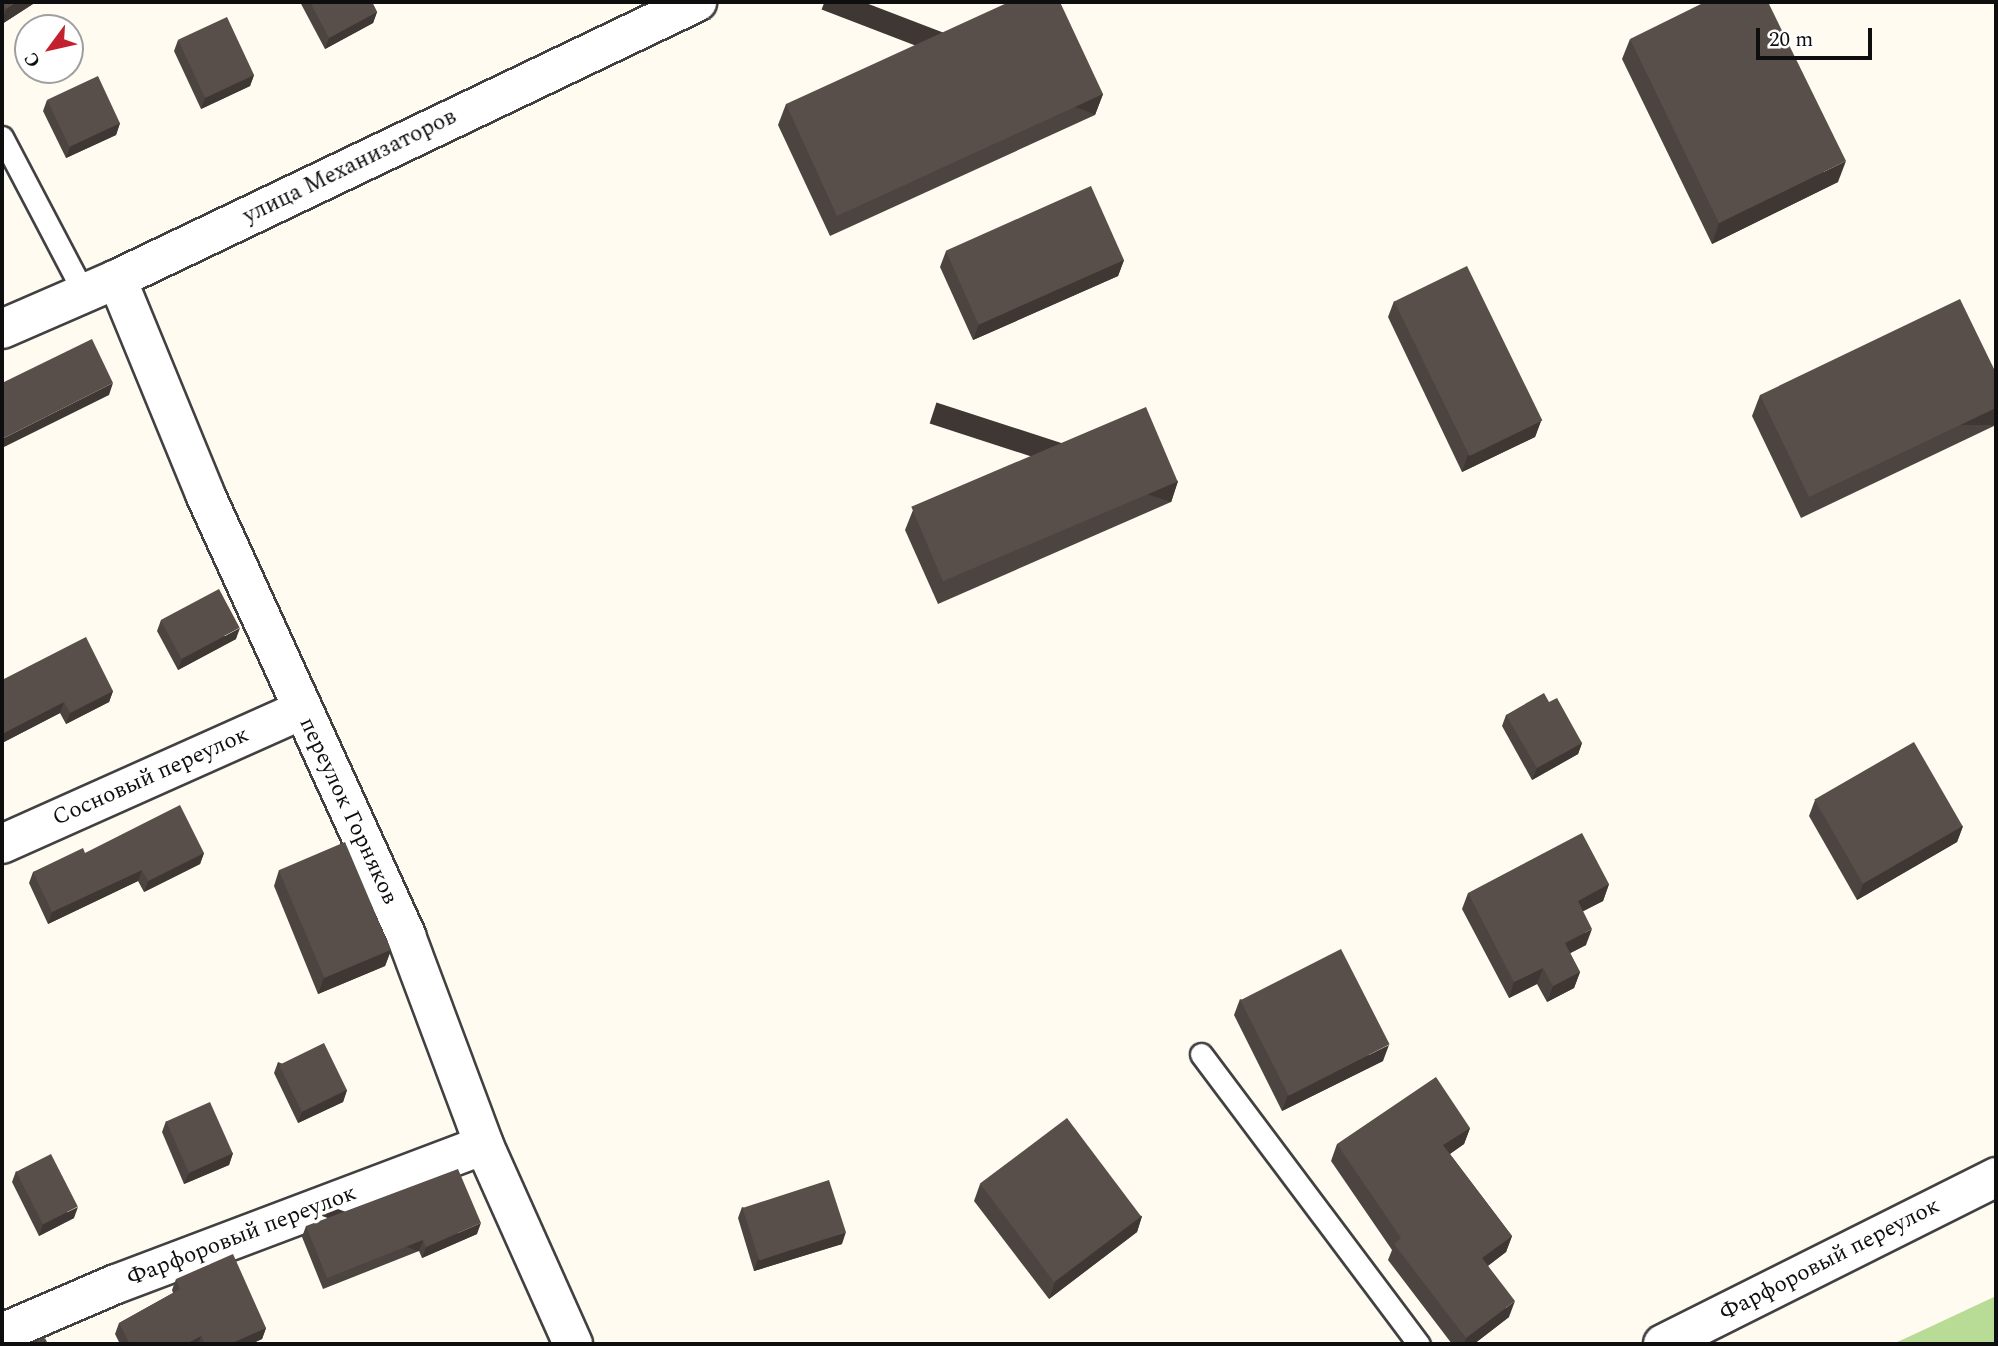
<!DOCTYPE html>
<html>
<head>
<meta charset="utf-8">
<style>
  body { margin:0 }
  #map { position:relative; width:1998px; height:1346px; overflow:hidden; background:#fffbf0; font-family:Spectral,serif }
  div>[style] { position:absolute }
  .forest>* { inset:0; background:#b8dc96 }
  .roads { filter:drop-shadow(2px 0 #414141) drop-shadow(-2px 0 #414141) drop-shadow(0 2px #414141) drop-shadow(0 -2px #414141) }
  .service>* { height:21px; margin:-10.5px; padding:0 10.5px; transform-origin:10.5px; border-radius:10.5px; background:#fff }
  .minor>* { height:38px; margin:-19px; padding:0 19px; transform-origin:19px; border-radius:19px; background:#fff }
  .wall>* { inset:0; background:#4c4440 }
  .shaded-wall>* { inset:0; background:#3e3734; transform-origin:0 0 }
  .building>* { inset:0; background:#584f4a; transform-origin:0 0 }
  span { translate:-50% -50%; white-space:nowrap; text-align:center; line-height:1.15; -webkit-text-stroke:7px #fff; paint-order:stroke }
  .street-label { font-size:23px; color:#0e0e0e }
  .frame { position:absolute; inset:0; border:4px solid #0e0e0e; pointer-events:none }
  .north { position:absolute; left:14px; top:14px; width:70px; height:70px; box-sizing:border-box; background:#fff; border:2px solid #9f9f9f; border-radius:50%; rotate:237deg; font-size:19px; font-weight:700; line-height:28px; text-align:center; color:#0e0e0e }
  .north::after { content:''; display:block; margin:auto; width:24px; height:32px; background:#c4212e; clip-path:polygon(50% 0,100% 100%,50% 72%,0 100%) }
  .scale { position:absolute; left:1756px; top:28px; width:116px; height:32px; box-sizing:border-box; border:4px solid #0e0e0e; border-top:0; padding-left:9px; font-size:21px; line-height:24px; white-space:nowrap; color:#0e0e0e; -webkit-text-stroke:5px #fff; paint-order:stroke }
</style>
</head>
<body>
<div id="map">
  <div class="forest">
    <div style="clip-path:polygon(1996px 1296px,1996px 1344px,1893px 1344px,1932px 1326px)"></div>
  </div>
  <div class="roads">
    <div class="service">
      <div style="left:2px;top:137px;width:176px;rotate:62.3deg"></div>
      <div style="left:1201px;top:1054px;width:363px;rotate:53.1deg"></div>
    </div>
    <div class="minor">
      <div style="left:117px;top:279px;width:232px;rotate:67.7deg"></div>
      <div style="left:205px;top:494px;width:486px;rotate:65.5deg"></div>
      <div style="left:406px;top:936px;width:223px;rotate:69.5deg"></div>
      <div style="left:484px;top:1145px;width:218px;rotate:65.9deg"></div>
      <div style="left:2px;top:329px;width:125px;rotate:-23.5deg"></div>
      <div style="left:117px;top:279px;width:643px;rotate:-25.53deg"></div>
      <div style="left:2px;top:844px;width:328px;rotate:-24.1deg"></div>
      <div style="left:2px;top:1333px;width:124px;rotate:-23.3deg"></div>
      <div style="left:116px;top:1284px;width:393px;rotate:-20.7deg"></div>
      <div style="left:1663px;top:1344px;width:373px;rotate:-26.6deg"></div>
    </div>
  </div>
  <div class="wall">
    <div style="clip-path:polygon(2px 2px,36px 2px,2px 24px)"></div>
    <div style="clip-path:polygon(300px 2px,372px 2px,377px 12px,373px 23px,325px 49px)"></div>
    <div style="clip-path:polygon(1630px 39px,1838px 182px,1712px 244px,1622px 59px)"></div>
    <div style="clip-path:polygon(178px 40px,254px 75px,250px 86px,201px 109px,174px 51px)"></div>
    <div style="clip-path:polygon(1103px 94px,1095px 115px,830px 236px,778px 125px,786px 104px)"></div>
    <div style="clip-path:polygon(47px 100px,120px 123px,116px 135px,66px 158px,43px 111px)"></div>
    <div style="clip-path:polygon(946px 251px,1124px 260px,1118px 276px,973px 340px,940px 267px)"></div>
    <div style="clip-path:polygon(1394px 301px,1541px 421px,1535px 437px,1462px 472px,1388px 317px)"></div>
    <div style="clip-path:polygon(1996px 373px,1996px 425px,1801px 518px,1752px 416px,1760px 395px)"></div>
    <div style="clip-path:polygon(1178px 481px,1171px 502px,938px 604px,905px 530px,913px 510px)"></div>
    <div style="clip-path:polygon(161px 620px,236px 639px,178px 670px,157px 631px)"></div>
    <div style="clip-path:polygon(2px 680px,113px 691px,109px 702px,66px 724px,60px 713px,2px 743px)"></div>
    <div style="clip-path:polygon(1549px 702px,1582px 743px,1578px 754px,1532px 780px,1502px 726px,1506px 715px)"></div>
    <div style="clip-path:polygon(1815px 800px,1963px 826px,1957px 842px,1857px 900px,1809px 816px)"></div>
    <div style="clip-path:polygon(85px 853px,204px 853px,200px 864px,144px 892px,138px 881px,48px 924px,29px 883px,33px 872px)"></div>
    <div style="clip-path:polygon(279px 870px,391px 950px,385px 966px,318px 994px,274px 886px)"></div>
    <div style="clip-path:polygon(1609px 884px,1603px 901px,1583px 911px,1586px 945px,1570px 953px,1580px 972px,1574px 988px,1547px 1002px,1537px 984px,1509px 998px,1462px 909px,1468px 893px)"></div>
    <div style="clip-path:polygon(1240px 999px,1383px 1061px,1282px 1111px,1234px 1015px)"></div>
    <div style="clip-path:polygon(278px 1062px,347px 1090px,343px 1102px,298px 1123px,274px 1073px)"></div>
    <div style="clip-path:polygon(166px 1121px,233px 1153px,229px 1165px,184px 1184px,162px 1132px)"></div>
    <div style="clip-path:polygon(1470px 1128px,1464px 1144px,1450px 1154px,1512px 1236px,1506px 1252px,1488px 1266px,1509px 1317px,1474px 1344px,1452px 1344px,1388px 1260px,1392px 1250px,1331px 1161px,1337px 1144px)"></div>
    <div style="clip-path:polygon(16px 1171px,74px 1218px,39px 1236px,12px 1182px)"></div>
    <div style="clip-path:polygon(980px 1184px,1142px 1216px,1137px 1232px,1049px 1299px,974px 1201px)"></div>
    <div style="clip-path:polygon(742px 1207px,842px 1244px,754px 1271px,738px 1218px)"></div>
    <div style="clip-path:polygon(306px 1226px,477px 1234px,422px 1258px,419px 1251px,323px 1289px,302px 1237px)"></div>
    <div style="clip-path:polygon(176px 1279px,266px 1328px,262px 1339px,251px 1344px,120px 1344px,115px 1334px,119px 1323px,173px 1293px,172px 1290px)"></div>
  </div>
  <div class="shaded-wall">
    <div style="clip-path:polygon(17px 2px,36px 2px,2px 24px,2px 21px,6px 9px)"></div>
    <div style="clip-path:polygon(377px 12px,373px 23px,325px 49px,329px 38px)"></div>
    <div style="clip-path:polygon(254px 75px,250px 86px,201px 109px,205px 98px)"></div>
    <div style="left:1103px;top:94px;width:22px;height:293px;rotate:111deg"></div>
    <div style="clip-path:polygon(120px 123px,116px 135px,66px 158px,70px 147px)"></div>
    <div style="clip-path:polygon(1846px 161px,1838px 182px,1712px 244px,1719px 223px)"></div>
    <div style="clip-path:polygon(1124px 260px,1118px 276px,973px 340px,979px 324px)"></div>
    <div style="clip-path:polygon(113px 383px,109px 395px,2px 448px,2px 439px)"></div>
    <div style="left:1996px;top:408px;width:17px;height:207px;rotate:90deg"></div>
    <div style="clip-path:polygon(1541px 421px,1535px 437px,1462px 472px,1468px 455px)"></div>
    <div style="left:1178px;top:481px;width:22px;height:254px;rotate:108deg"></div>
    <div style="clip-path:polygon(240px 628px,236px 639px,178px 670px,182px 659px)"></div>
    <div style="clip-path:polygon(113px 691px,109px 702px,66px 724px,70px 713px)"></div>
    <div style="clip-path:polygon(64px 702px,60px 713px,2px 743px,2px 734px)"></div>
    <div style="clip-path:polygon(1582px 743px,1578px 754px,1532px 780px,1537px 768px)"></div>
    <div style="clip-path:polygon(1963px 826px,1957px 842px,1857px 900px,1863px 884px)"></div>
    <div style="clip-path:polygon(204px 853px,200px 864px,144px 892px,148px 881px)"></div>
    <div style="clip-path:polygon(142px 870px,138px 881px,48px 924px,52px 912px)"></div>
    <div style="clip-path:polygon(1609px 884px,1603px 901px,1572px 917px,1578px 901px)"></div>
    <div style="clip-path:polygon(1592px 929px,1586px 945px,1559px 959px,1565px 943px)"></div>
    <div style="clip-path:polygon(391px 950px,385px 966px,318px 994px,324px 978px)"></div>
    <div style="clip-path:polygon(1543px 968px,1537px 984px,1509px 998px,1514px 982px)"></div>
    <div style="clip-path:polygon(1580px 972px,1574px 988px,1547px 1002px,1553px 986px)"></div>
    <div style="clip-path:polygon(1389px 1045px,1383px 1061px,1282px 1111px,1288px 1095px)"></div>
    <div style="clip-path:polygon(347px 1090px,343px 1102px,298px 1123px,302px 1112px)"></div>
    <div style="clip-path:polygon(1470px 1128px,1464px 1144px,1438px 1162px,1443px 1145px)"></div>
    <div style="clip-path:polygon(233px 1153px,229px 1165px,184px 1184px,189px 1173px)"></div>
    <div style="clip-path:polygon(78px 1207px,74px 1218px,39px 1236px,43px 1224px)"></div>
    <div style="clip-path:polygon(1142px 1216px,1137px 1232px,1049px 1299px,1055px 1282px)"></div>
    <div style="clip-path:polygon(481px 1223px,477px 1234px,422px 1258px,426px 1247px)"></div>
    <div style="clip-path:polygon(846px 1232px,842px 1244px,754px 1271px,758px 1259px)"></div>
    <div style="clip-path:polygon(1512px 1236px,1506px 1252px,1476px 1274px,1482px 1258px)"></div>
    <div style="left:423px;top:1240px;width:12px;height:103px;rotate:110deg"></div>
    <div style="clip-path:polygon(1515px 1301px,1509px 1317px,1474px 1344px,1464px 1344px,1466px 1338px)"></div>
    <div style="clip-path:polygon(266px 1328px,262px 1339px,251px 1344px,230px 1344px)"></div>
    <div style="clip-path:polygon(201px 1336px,198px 1344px,186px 1344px)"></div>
  </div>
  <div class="building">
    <div style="clip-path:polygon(2px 2px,17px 2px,6px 9px)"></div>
    <div style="clip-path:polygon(310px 2px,372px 2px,377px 12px,329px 38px)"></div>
    <div style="clip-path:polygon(1009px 2px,1060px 2px,1103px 94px,837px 216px,786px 104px)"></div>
    <div style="clip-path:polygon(1705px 2px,1768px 2px,1846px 161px,1719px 223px,1630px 39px)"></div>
    <div style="left:227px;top:17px;width:64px;height:54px;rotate:65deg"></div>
    <div style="left:98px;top:76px;width:52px;height:56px;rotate:65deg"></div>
    <div style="left:1091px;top:186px;width:81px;height:159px;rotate:66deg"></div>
    <div style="left:1467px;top:266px;width:172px;height:81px;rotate:64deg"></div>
    <div style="clip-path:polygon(1960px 299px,1996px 373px,1996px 408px,1809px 497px,1760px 395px)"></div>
    <div style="clip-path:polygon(92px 339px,113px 383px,2px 439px,2px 383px)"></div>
    <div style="left:1146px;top:407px;width:81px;height:255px;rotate:67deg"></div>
    <div style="left:219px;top:589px;width:44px;height:66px;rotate:62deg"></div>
    <div style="clip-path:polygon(86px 637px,113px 691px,70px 713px,64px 702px,2px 734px,2px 680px)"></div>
    <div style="clip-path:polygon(1544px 693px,1549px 702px,1557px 698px,1582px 743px,1537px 768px,1506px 715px)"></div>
    <div style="left:1914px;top:742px;width:97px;height:115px;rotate:60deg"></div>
    <div style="clip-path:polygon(180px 805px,204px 853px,148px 881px,142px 870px,52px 912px,33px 872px,83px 848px,85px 853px)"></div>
    <div style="clip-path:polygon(1582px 833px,1609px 884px,1578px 901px,1592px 929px,1565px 943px,1580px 972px,1553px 986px,1543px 968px,1514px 982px,1468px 893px)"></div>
    <div style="left:345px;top:842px;width:117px;height:72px;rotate:67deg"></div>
    <div style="left:1341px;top:949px;width:107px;height:113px;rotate:63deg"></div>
    <div style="left:324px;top:1043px;width:52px;height:50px;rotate:64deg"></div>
    <div style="clip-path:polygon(1436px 1077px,1470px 1128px,1443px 1145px,1512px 1236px,1482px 1258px,1515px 1301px,1466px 1338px,1394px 1244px,1401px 1238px,1337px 1144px)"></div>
    <div style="left:210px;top:1102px;width:56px;height:48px;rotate:66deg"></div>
    <div style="left:1067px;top:1118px;width:123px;height:109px;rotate:53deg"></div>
    <div style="left:51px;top:1154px;width:59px;height:39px;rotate:63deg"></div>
    <div style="clip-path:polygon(458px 1169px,481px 1223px,426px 1247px,423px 1240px,327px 1278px,306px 1226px)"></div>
    <div style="left:829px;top:1180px;width:55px;height:91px;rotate:72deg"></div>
    <div style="clip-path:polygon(233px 1254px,266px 1328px,230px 1344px,205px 1344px,201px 1336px,186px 1344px,130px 1344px,119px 1323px,180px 1289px,176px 1279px)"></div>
    <div style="clip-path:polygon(45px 1338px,48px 1344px,30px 1344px)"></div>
  </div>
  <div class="street-label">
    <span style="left:350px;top:167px;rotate:-26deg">улица Механизаторов</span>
    <span style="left:151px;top:777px;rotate:-24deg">Сосновый переулок</span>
    <span style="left:348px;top:811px;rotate:65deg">переулок Горняков</span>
    <span style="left:242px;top:1236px;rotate:-21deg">Фарфоровый переулок</span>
    <span style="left:1830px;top:1260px;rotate:-27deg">Фарфоровый переулок</span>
  </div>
  <div class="frame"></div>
  <div class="north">С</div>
  <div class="scale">20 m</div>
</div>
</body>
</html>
